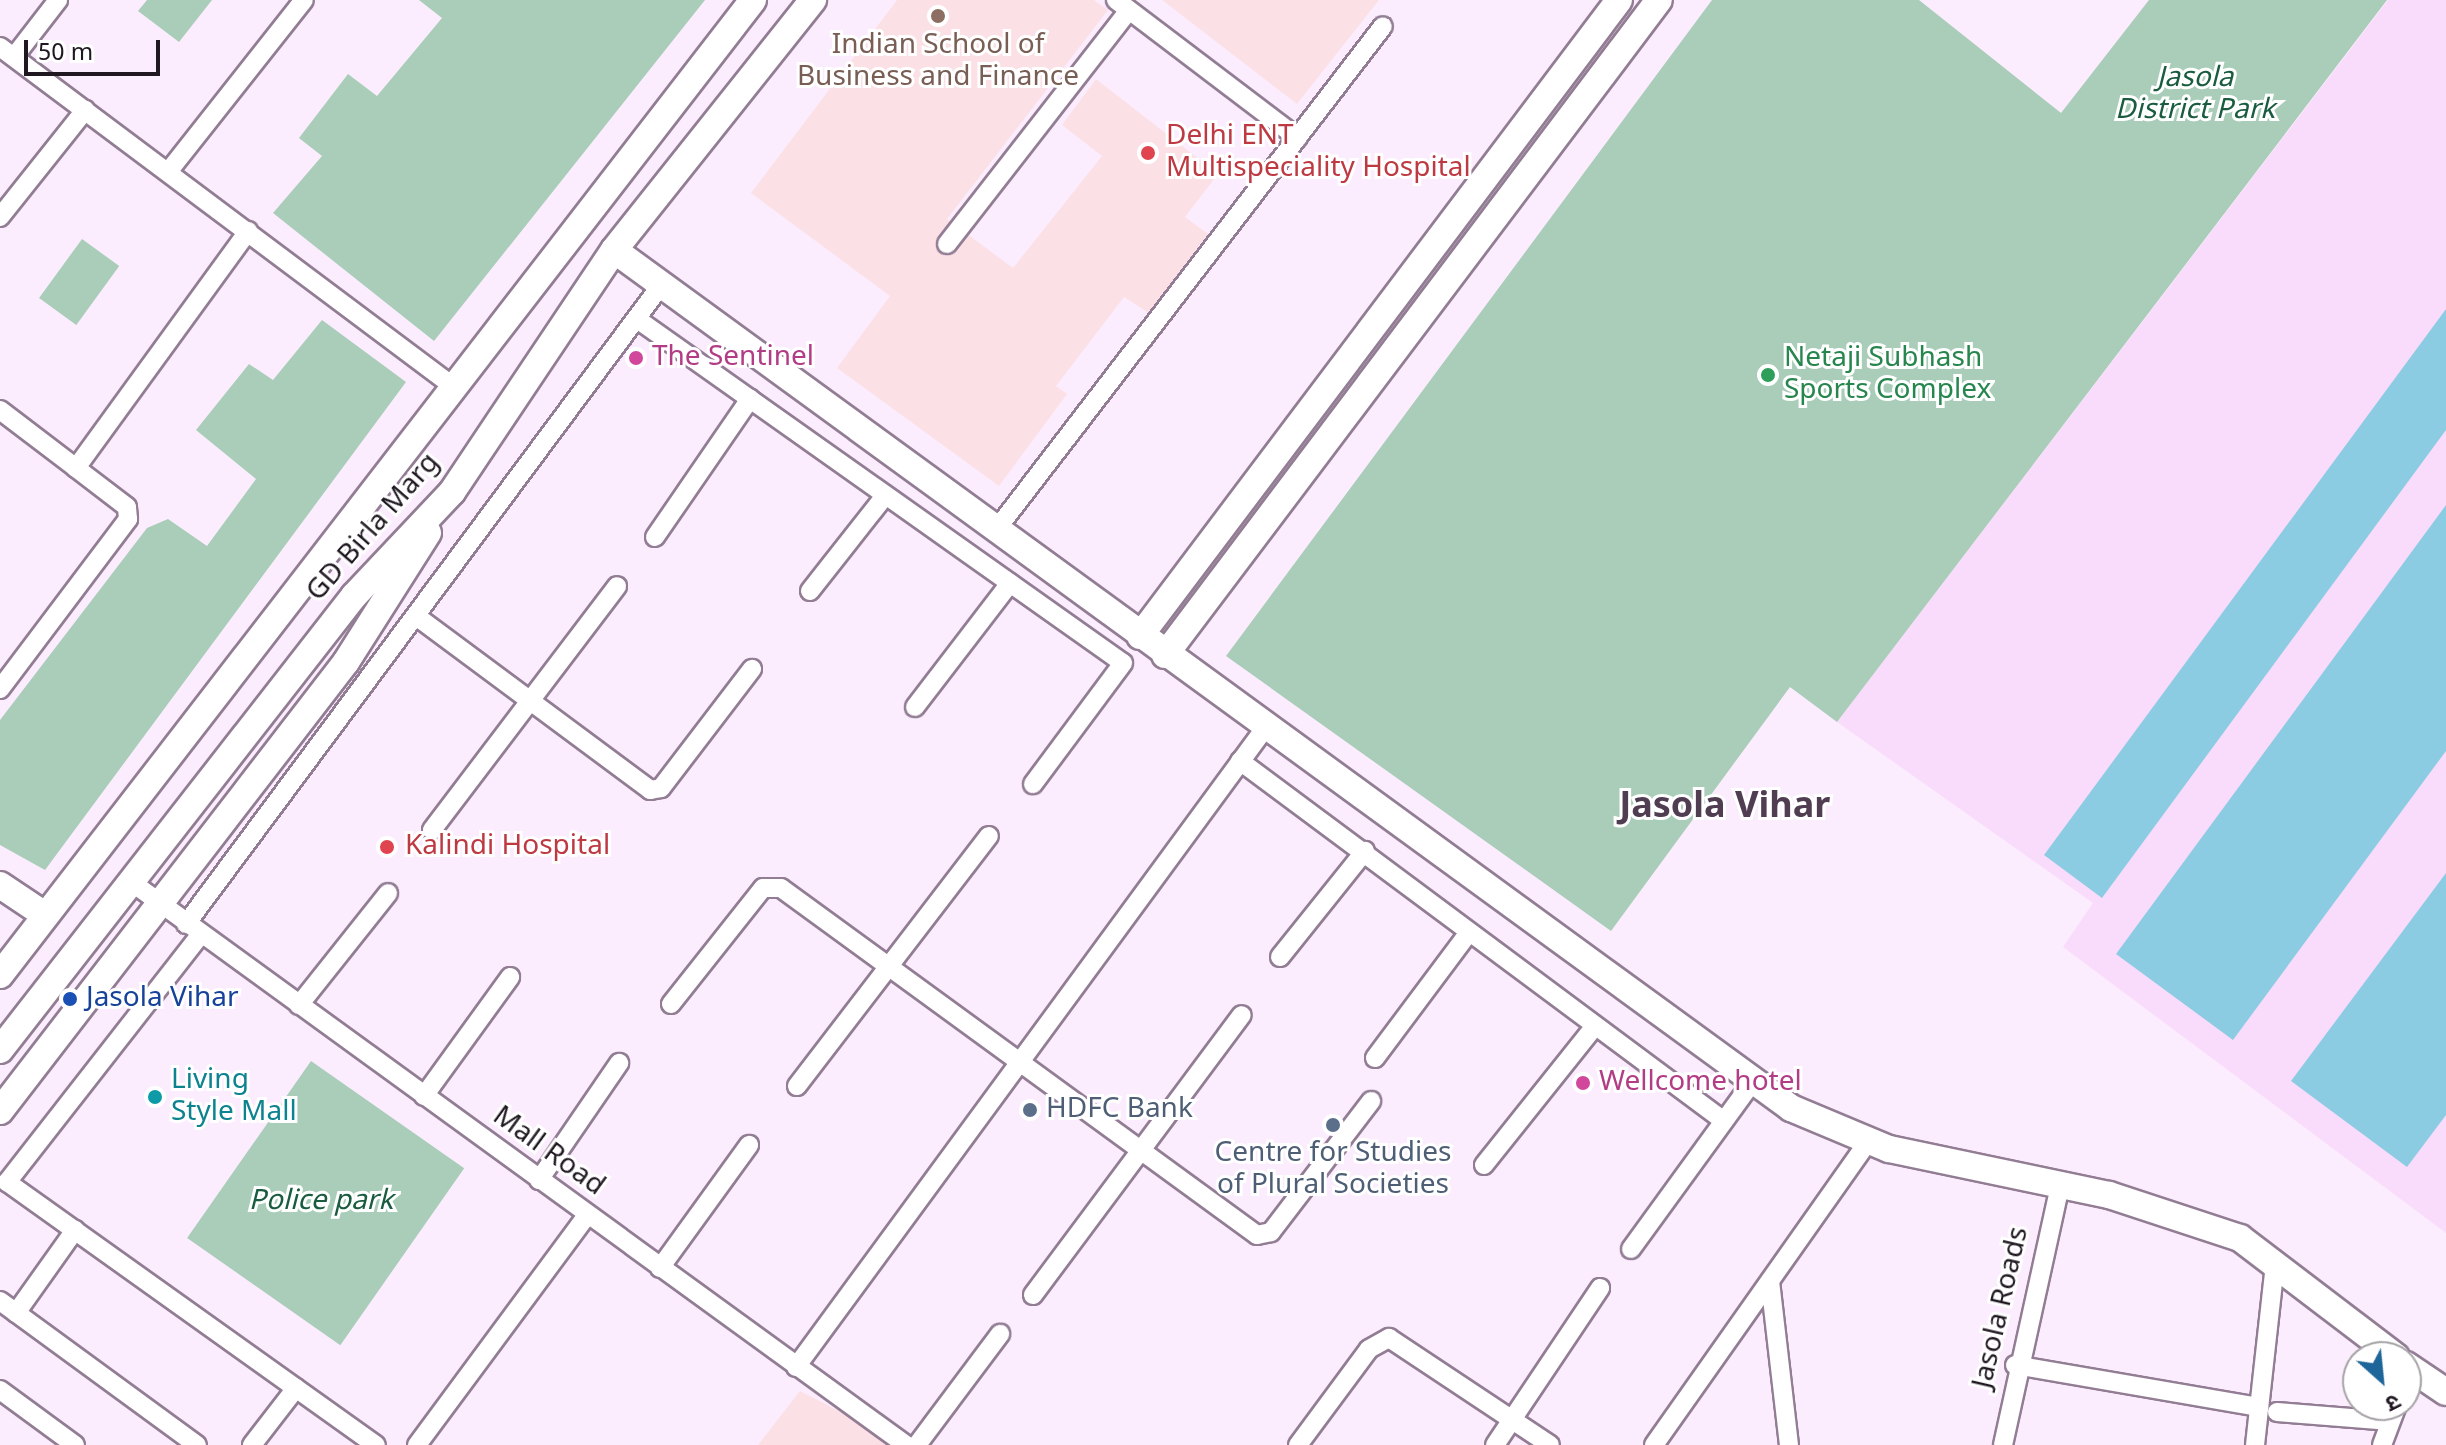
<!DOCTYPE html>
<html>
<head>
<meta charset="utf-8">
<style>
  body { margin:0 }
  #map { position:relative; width:2446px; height:1445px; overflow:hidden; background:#fbedfd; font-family:Georgia,"Noto Sans Devanagari",serif }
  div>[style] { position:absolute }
  .commercial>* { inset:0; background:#fbe1e6 }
  .built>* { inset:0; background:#f9dcfb }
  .green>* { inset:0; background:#a9cdb9; transform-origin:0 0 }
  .water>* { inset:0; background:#8ccce3 }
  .roads { filter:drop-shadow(2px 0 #927d94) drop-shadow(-2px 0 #927d94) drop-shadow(0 2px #927d94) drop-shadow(0 -2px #927d94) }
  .street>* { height:18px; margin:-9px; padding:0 9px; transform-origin:9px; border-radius:9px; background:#fff }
  .secondary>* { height:26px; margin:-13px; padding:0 13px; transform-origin:13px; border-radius:13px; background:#fff }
  .dots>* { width:22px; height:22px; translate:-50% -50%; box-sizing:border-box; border:4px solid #fff; border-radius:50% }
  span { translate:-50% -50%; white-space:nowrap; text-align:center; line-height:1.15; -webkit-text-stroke:6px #fff; paint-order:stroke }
  .education-label { font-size:28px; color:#785e54 }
  .park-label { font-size:28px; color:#195c3f; font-style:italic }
  .health-label { font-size:28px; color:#be3a42 }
  .left { translate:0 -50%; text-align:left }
  .hotel-label { font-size:28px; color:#b23c85 }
  .leisure-label { font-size:28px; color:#27864d }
  .street-label { font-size:28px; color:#201821 }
  .transit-label { font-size:28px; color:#164399 }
  .culture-label { font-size:28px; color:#0d838f }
  .service-label { font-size:28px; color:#4e5e75 }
  .district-label { font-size:36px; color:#503d52; font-weight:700 }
  .north { position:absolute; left:2342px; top:1341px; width:80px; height:80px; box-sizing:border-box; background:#fff; border:2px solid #a6a3a6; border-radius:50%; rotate:153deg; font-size:22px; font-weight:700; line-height:32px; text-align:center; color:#201821 }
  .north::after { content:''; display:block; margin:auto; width:28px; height:36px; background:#1e6599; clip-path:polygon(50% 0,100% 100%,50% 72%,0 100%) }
  .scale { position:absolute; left:24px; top:40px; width:136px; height:36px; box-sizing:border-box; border:4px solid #201821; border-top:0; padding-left:10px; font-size:24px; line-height:28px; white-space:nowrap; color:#201821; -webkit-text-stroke:6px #fff; paint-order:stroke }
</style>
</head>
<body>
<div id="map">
  <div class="commercial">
    <div style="clip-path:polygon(897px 0,1094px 0,1108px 10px,947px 219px,1013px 268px,1102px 156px,1062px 125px,1096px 79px,1218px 174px,1185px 217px,1208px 234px,1149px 313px,1124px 297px,1056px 386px,1067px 394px,999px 486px,837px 368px,890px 296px,751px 193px)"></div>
    <div style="clip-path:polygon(1162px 0,1379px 0,1297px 104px)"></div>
    <div style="clip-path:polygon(800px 1391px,847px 1415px,887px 1445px,758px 1445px)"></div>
  </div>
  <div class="built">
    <div style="clip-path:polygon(2388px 0,2446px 0,2446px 1233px,2063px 947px,2093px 903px,1837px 722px)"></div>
  </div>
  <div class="green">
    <div style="clip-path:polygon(147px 0,212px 0,179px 42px,138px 11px)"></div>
    <div style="clip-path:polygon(419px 0,705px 0,434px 341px,273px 213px,322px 156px,299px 138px,348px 74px,377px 96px,442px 18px)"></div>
    <div style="clip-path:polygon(1712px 0,1919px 0,2061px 113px,2149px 0,2387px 0,1837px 722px,1790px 687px,1611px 931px,1226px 656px)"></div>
    <div style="left:82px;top:239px;width:46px;height:73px;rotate:36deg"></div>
    <div style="clip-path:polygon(322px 320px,406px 382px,45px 870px,0 845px,0 720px,147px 528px,168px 519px,207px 546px,256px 479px,196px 430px,249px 364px,273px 380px)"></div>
    <div style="left:311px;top:1061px;width:187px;height:216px;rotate:35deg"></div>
  </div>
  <div class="water">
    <div style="clip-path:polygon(2446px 309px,2446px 430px,2102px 898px,2044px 855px)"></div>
    <div style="clip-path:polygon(2446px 505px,2446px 751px,2233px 1040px,2116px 954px)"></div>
    <div style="clip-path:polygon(2446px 873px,2446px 1115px,2407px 1167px,2291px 1081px)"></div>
  </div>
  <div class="roads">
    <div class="street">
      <div style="left:1116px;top:0;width:228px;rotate:37.2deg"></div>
      <div style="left:0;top:47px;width:567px;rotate:36.83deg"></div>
      <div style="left:14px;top:57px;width:72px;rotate:-52.3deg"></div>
      <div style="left:168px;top:172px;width:219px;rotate:-51.7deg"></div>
      <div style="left:0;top:217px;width:137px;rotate:-51.5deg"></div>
      <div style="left:947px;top:244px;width:296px;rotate:-52.1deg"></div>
      <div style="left:637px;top:319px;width:595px;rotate:35.29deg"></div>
      <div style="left:1123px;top:663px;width:151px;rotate:126.6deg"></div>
      <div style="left:0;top:410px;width:96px;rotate:37.3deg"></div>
      <div style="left:996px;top:530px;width:635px;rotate:-52.48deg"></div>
      <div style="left:655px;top:537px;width:168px;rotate:-55.5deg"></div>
      <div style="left:810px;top:591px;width:120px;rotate:-51.8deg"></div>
      <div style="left:416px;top:616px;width:292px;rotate:36.6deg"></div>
      <div style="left:650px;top:790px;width:11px;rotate:-10deg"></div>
      <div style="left:661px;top:788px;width:150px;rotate:-52.6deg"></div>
      <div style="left:0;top:689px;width:213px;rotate:-53deg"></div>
      <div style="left:128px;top:519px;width:12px;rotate:-95deg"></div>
      <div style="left:127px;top:507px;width:64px;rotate:-142.6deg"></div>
      <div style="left:76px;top:468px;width:293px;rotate:-54deg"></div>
      <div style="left:915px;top:707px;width:156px;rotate:-52.5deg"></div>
      <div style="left:1240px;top:761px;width:603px;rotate:36.64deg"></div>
      <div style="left:432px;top:830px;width:306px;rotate:-52.8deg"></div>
      <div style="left:130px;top:881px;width:959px;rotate:36.01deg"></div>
      <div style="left:186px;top:924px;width:796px;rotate:-53.37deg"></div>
      <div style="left:201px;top:934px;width:315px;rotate:128deg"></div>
      <div style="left:7px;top:1182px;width:453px;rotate:35.5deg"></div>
      <div style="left:1280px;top:957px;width:136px;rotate:-51.3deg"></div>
      <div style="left:671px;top:1004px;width:148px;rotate:-51.6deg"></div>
      <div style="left:763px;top:888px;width:18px"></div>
      <div style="left:781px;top:888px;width:589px;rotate:36.09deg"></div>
      <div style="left:1257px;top:1235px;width:14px;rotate:-12deg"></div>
      <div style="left:1271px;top:1232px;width:165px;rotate:-52.6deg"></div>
      <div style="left:299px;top:1005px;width:143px;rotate:-51.5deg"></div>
      <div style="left:1375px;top:1058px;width:154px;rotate:-53.2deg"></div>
      <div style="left:797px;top:1086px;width:315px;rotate:-52.5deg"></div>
      <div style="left:424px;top:1096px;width:147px;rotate:-54.1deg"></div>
      <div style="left:1484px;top:1165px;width:178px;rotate:-51.4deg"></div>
      <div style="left:539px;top:1180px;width:142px;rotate:-55.6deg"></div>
      <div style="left:1631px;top:1249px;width:208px;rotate:-54deg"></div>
      <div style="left:660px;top:1268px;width:152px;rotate:-54.1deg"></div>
      <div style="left:1770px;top:1281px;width:165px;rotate:83.4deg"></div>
      <div style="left:1033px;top:1295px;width:349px;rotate:-53.3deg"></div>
      <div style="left:0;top:1301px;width:244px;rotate:36.2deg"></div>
      <div style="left:16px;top:1313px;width:102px;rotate:-54.6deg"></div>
      <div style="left:2015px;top:1365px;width:248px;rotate:9.8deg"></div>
      <div style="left:796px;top:1367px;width:793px;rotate:-53.72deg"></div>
      <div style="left:0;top:1390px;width:93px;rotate:36.3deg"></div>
      <div style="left:2277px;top:1412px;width:111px;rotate:4.6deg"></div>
      <div style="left:252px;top:1445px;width:72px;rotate:-52.3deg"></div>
      <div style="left:417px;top:1445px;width:286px;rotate:-53.5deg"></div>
      <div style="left:917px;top:1445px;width:139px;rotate:-53.2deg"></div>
      <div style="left:1298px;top:1445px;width:119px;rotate:-53.5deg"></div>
      <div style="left:1369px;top:1349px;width:23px;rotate:-29deg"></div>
      <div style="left:1389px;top:1338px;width:193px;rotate:33.6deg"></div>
      <div style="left:1495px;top:1445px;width:189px;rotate:-56.2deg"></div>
      <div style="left:1654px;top:1445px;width:371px;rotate:-54.8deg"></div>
      <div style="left:2003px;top:1445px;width:266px;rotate:-77.6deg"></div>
      <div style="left:2255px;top:1445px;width:183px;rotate:-83.7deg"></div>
      <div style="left:2382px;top:1445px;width:43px;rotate:-69.4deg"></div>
    </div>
    <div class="secondary">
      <div style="left:614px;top:250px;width:1457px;rotate:36.09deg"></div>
      <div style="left:1791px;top:1108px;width:106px;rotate:22.7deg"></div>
      <div style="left:1889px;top:1149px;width:225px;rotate:11.8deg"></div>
      <div style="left:2109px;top:1195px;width:138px;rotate:18.2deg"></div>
      <div style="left:2240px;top:1238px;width:196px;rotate:37.3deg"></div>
      <div style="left:1140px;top:636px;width:796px;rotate:-53.01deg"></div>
      <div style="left:1165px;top:655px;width:820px;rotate:-52.98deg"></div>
      <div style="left:0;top:885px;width:54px;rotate:33.7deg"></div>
      <div style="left:0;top:975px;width:1232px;rotate:-52.32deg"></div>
      <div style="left:0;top:1050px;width:576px;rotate:-52.06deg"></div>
      <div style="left:354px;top:596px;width:143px;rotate:-46.7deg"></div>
      <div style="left:452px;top:492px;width:291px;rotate:-56.2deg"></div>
      <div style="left:614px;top:250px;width:320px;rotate:-51.5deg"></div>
      <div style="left:0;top:1111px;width:567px;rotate:-52.38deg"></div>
      <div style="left:346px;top:662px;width:153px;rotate:-57.6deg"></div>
      <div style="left:2406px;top:1365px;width:48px;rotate:34deg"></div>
    </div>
  </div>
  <div class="dots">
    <div style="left:938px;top:16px;background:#8d6e63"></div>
    <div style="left:1148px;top:153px;background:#e0444e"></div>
    <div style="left:636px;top:358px;background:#d1479c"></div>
    <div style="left:1768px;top:375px;background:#2e9e5b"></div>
    <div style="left:387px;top:847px;background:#e0444e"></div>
    <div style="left:70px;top:999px;background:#1a4fb4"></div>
    <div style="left:1583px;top:1083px;background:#d1479c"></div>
    <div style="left:155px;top:1097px;background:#0f9aa8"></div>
    <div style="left:1030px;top:1110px;background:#5c6f8a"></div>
    <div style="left:1333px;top:1125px;background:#5c6f8a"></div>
  </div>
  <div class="education-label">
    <span style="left:938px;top:62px">Indian School of<br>Business and Finance</span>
  </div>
  <div class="park-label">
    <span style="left:2195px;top:95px">Jasola<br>District Park</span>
    <span style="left:321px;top:1202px">Police park</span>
  </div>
  <div class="health-label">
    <span class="left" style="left:1166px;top:153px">Delhi ENT<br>Multispeciality Hospital</span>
    <span class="left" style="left:405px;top:847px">Kalindi Hospital</span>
  </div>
  <div class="hotel-label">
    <span class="left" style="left:652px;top:358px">The Sentinel</span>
    <span class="left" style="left:1599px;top:1083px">Wellcome hotel</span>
  </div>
  <div class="leisure-label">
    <span class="left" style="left:1784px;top:375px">Netaji Subhash<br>Sports Complex</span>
  </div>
  <div class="street-label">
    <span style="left:374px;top:528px;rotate:-49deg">GD Birla Marg</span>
    <span style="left:548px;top:1152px;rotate:36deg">Mall Road</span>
    <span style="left:2002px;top:1308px;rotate:-77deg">Jasola Roads</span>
  </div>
  <div class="transit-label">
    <span class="left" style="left:86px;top:999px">Jasola Vihar</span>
  </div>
  <div class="culture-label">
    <span class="left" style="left:171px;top:1097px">Living<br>Style Mall</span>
  </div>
  <div class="service-label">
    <span class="left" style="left:1046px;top:1110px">HDFC Bank</span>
    <span style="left:1333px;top:1170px">Centre for Studies<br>of Plural Societies</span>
  </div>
  <div class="district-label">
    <span style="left:1725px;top:809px">Jasola Vihar</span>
  </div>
  <div class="north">उ</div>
  <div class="scale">50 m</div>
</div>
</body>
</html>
